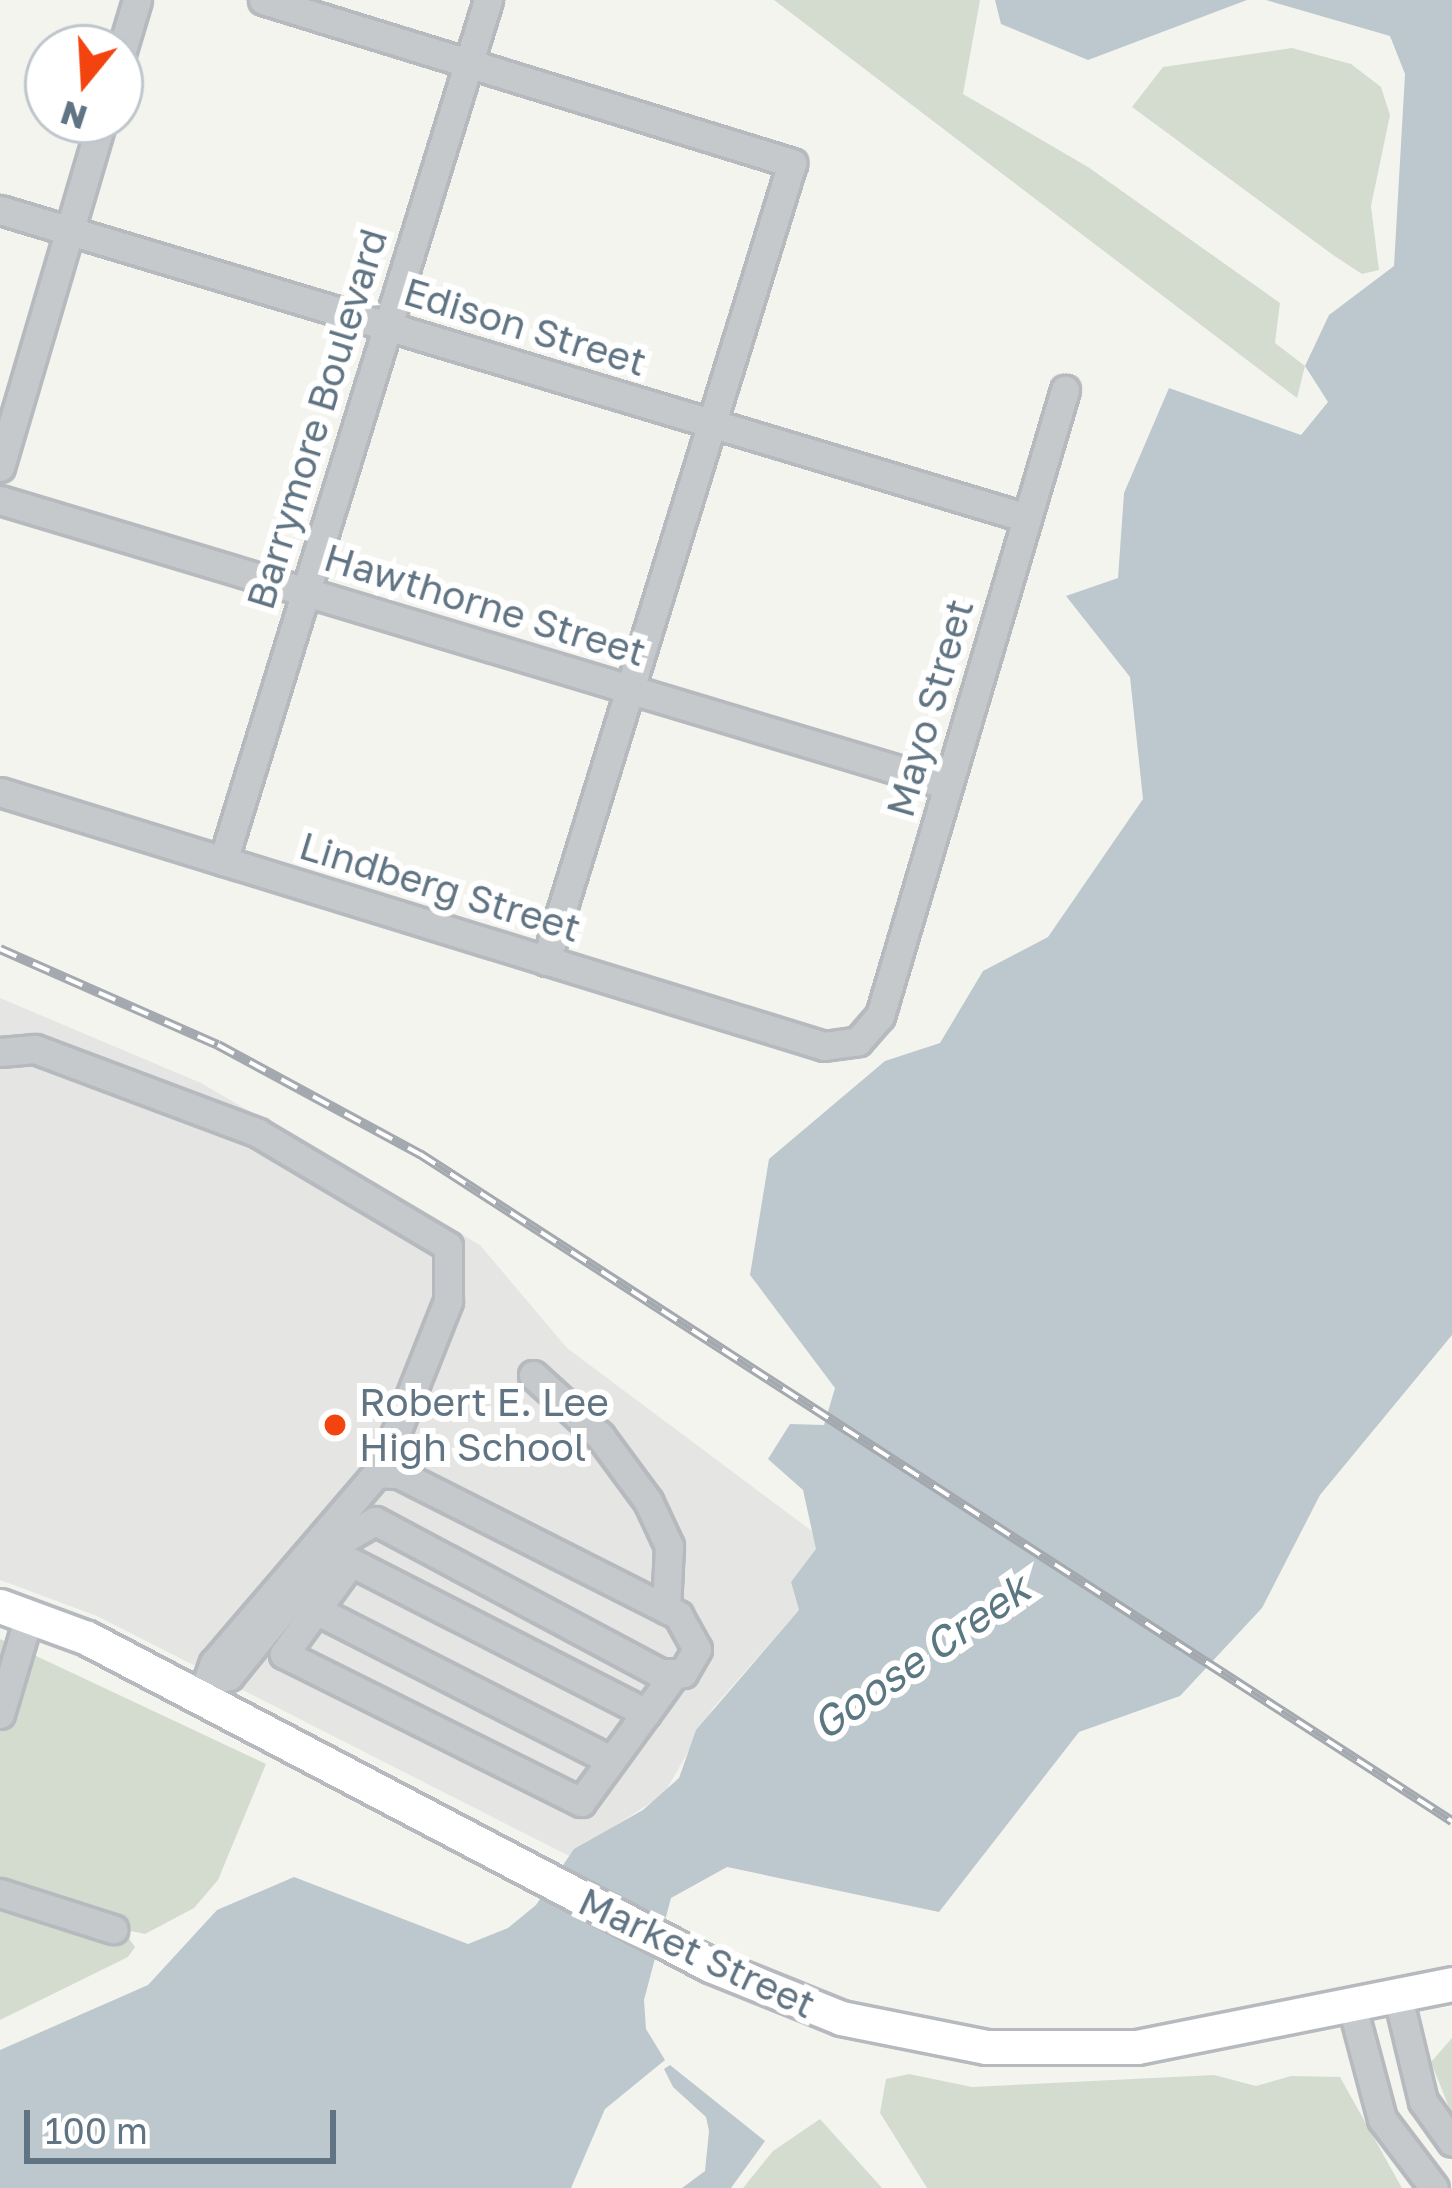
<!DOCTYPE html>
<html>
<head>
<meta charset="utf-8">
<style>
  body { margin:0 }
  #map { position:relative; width:1452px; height:2188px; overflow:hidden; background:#f4f4ef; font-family:"Golos Text",sans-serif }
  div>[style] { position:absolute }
  .built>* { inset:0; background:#e5e6e3 }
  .green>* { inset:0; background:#d4dcd0 }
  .water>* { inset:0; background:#bcc8cd }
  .roads { filter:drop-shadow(3px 0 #b6babe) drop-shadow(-3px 0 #b6babe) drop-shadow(0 3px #b6babe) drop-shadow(0 -3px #b6babe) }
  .minor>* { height:27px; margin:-13.5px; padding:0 13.5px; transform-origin:13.5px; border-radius:13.5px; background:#c6c9cc }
  .major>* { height:33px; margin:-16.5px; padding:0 16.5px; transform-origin:16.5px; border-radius:16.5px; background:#fff }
  .rail>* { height:10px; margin-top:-5px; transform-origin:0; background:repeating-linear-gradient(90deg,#fff 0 18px,#a3a9af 0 36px); box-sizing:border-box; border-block:3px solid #a3a9af }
  .dots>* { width:33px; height:33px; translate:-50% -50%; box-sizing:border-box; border:6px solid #fff; border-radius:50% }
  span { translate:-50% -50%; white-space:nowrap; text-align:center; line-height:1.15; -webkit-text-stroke:12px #fff; paint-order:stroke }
  .street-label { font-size:39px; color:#607483 }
  .poi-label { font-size:39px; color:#607483 }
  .left { translate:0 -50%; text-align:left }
  .water-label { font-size:42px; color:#5b7781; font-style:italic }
  .north { position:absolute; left:24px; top:24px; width:120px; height:120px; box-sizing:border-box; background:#fff; border:3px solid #bfc7cd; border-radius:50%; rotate:198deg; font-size:33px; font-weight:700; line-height:48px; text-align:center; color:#607483 }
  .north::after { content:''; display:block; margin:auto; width:42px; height:54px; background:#f34410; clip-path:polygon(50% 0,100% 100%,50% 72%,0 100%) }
  .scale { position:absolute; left:24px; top:2110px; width:312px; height:54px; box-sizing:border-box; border:6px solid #607483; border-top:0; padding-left:15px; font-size:36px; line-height:42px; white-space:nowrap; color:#607483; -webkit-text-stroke:9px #fff; paint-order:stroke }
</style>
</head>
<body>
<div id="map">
  <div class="built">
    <div style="clip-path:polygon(0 998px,201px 1083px,480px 1245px,567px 1348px,812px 1531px,817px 1550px,791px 1582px,799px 1610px,713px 1708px,664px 1794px,569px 1856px,97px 1616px,0 1580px)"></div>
  </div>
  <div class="green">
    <div style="clip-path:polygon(774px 0,980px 0,963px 94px,1088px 167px,1280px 303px,1275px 343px,1305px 366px,1297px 398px)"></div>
    <div style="clip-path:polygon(1292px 48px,1351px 64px,1381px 87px,1390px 115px,1371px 206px,1379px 270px,1362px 274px,1333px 255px,1132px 107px,1163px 67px)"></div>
    <div style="clip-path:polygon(0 1639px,266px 1764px,218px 1880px,194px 1908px,145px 1934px,122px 1929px,135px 1947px,128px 1957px,0 2020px)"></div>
    <div style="clip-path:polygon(1452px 2038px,1452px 2115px,1431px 2062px)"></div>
    <div style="clip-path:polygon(909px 2074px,972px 2087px,1214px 2075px,1256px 2086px,1291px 2076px,1340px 2077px,1402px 2188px,927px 2188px,880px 2113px,886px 2079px)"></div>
    <div style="clip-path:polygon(820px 2119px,882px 2188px,743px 2188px,773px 2151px)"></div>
  </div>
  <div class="water">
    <div style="clip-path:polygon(995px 0,1247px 0,1088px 60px,1001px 24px)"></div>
    <div style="clip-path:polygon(1266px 0,1452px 0,1452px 1335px,1320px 1495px,1262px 1608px,1180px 1696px,1079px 1732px,939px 1912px,727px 1867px,671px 1898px,644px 2000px,646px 2029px,665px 2060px,605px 2109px,571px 2188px,0 2188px,0 2050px,148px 1985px,217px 1910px,294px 1877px,468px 1944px,508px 1928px,536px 1905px,574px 1849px,643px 1810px,679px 1778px,696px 1730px,799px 1610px,791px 1582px,816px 1549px,803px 1490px,768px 1459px,790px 1424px,824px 1425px,835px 1388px,750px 1275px,769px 1159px,885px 1061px,940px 1043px,983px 971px,1048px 937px,1143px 799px,1130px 677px,1066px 596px,1118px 578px,1124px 493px,1169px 388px,1301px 435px,1328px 402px,1305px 366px,1329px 315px,1394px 266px,1405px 74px,1390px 36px)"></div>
    <div style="clip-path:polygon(670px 2065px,765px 2141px,731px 2188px,682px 2188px,705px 2171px,709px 2131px,706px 2117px,673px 2087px,664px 2069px)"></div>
  </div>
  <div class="roads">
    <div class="minor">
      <div style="left:263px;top:0;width:554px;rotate:17.13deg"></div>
      <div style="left:792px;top:163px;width:835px;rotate:107.13deg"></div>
      <div style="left:120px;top:57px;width:59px;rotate:-73.4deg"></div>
      <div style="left:0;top:210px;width:1072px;rotate:16.69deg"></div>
      <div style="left:0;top:467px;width:362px;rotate:-73.6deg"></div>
      <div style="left:0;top:500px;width:990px;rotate:16.73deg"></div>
      <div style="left:0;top:792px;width:862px;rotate:17.13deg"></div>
      <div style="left:824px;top:1046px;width:34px;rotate:-8deg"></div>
      <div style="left:858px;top:1041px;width:33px;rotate:-49deg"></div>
      <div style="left:880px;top:1016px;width:653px;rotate:-73.54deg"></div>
      <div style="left:223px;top:861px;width:901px;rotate:-72.89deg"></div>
      <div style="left:0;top:1052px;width:35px;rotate:-5deg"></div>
      <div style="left:35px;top:1049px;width:238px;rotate:20.6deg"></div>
      <div style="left:258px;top:1133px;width:221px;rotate:30.7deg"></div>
      <div style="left:448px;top:1246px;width:55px;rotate:90deg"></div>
      <div style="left:448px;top:1301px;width:185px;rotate:111.6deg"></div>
      <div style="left:533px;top:1375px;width:91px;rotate:42.3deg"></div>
      <div style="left:600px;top:1436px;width:81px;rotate:53.6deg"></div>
      <div style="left:648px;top:1501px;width:50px;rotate:65deg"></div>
      <div style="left:669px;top:1546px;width:63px;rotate:92.7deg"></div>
      <div style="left:316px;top:1610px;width:331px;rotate:27deg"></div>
      <div style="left:201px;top:1698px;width:37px;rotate:-70deg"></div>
      <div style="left:214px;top:1663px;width:250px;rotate:-49.4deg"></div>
      <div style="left:377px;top:1473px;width:22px;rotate:3deg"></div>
      <div style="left:399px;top:1474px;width:313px;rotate:26.8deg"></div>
      <div style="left:678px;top:1615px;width:39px;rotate:61deg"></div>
      <div style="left:697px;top:1649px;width:28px;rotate:120deg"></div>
      <div style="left:683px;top:1673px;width:23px;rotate:180deg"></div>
      <div style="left:660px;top:1673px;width:323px;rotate:-151.9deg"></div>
      <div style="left:375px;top:1521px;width:44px;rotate:149.9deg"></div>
      <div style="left:337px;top:1543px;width:171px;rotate:129.1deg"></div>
      <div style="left:229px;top:1676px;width:16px;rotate:166deg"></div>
      <div style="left:646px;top:1713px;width:331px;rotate:-152.9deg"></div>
      <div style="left:351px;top:1562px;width:114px;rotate:126.1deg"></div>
      <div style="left:284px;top:1654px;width:332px;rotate:26.5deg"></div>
      <div style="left:581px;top:1802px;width:110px;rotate:-53.9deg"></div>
      <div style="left:646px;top:1713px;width:44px;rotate:-54.2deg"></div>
      <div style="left:0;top:1714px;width:102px;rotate:-73.5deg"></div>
      <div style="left:0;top:1893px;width:119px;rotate:17.7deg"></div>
      <div style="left:1398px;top:1997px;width:107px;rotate:76.5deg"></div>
      <div style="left:1423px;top:2101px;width:50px;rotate:54.7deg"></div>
      <div style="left:1352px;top:2006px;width:117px;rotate:75.1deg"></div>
      <div style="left:1382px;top:2119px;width:86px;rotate:53deg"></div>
    </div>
    <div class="major">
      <div style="left:0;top:1606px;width:93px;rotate:20.2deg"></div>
      <div style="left:87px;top:1638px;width:704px;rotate:27.69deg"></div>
      <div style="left:710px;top:1965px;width:141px;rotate:22deg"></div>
      <div style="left:841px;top:2018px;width:148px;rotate:11.3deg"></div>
      <div style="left:986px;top:2047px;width:151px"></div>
      <div style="left:1137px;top:2047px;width:321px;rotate:-11.3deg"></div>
    </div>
  </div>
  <div class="rail">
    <div style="left:0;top:949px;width:238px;rotate:23.8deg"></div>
    <div style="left:218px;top:1045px;width:230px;rotate:28.4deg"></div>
    <div style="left:420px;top:1154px;width:1229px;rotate:32.88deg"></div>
  </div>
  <div class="dots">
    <div style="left:335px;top:1425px;background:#f34410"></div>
  </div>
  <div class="street-label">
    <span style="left:525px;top:327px;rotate:17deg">Edison Street</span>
    <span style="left:317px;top:419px;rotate:-73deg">Barrymore Boulevard</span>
    <span style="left:485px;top:605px;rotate:17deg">Hawthorne Street</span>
    <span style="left:930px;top:708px;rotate:-74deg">Mayo Street</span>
    <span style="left:440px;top:887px;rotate:17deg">Lindberg Street</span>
    <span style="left:697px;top:1953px;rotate:25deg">Market Street</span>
  </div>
  <div class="poi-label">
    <span class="left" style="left:359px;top:1425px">Robert E. Lee<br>High School</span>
  </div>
  <div class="water-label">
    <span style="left:920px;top:1656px;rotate:-35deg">Goose Creek</span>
  </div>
  <div class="north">N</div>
  <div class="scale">100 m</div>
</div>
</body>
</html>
